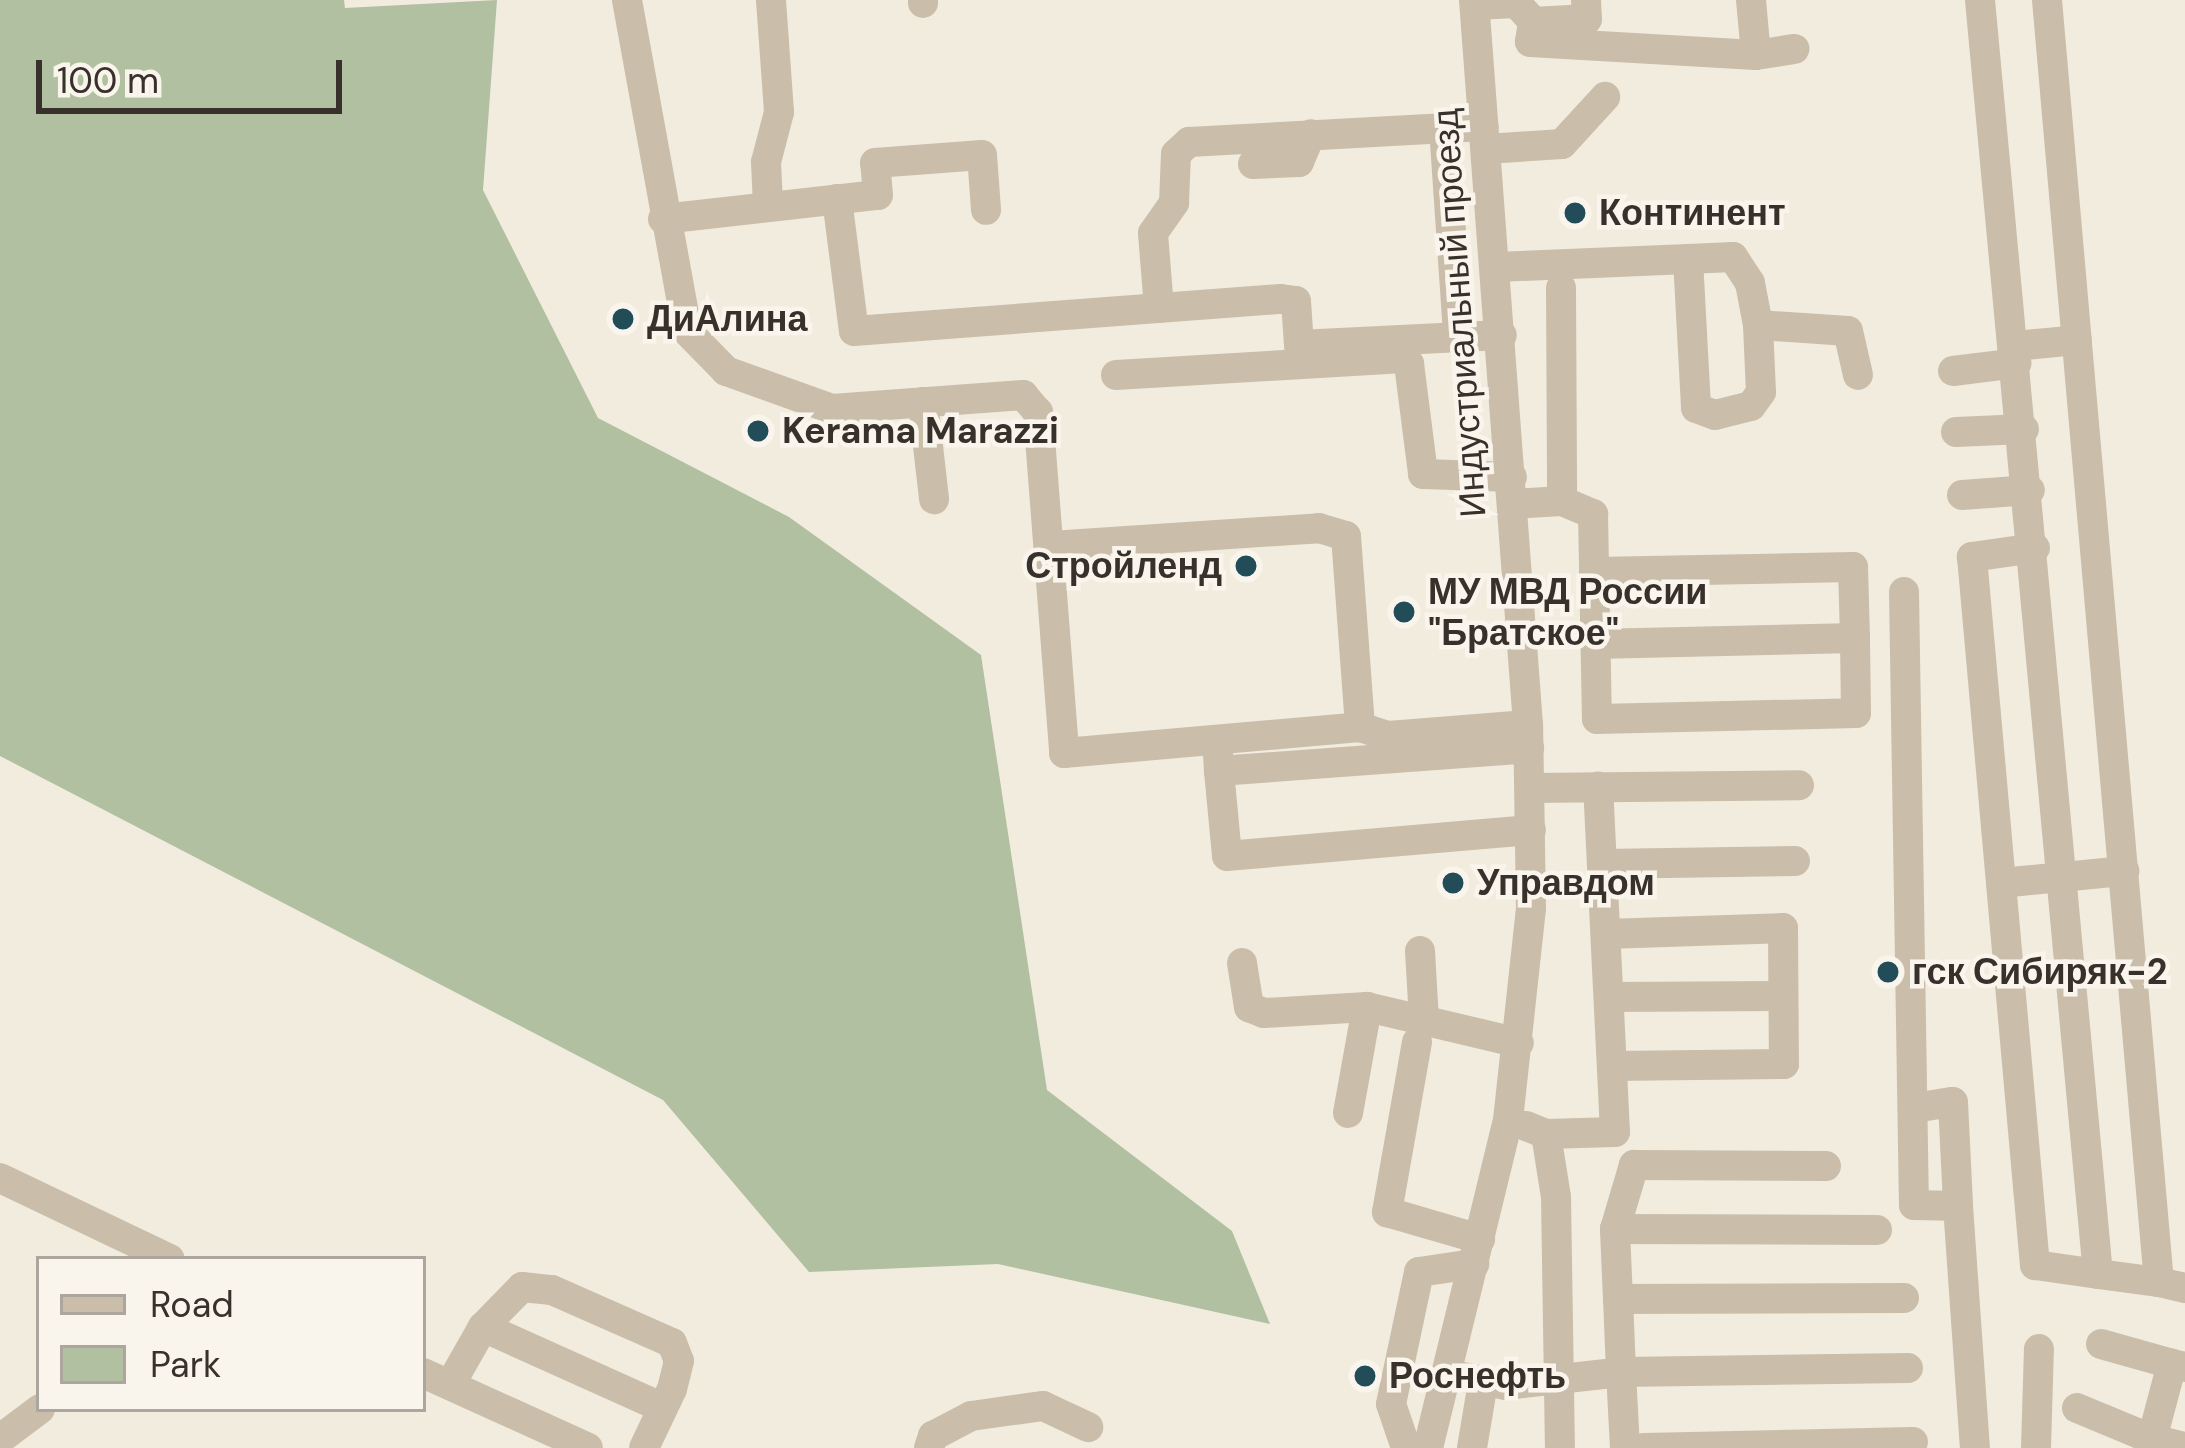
<!DOCTYPE html>
<html>
<head>
<meta charset="utf-8">
<style>
  body { margin:0 }
  #map { position:relative; width:2185px; height:1448px; overflow:hidden; background:#f2ecdf; font-family:"DM Sans",sans-serif }
  div>[style] { position:absolute }
  .green>* { inset:0; background:#b1c0a0 }
  .minor>* { height:30px; margin:-15px; padding:0 15px; transform-origin:15px; border-radius:15px; background:#cabeab }
  .dots>* { width:33px; height:33px; translate:-50% -50%; box-sizing:border-box; border:6px solid #f9f5ec; border-radius:50% }
  span { translate:-50% -50%; white-space:nowrap; text-align:center; line-height:1.15; -webkit-text-stroke:9px #f9f5ec; paint-order:stroke }
  .poi-label { font-size:36px; color:#38302a; font-weight:700 }
  .left { translate:0 -50%; text-align:left }
  .right { translate:-100% -50%; text-align:right }
  .street-label { font-size:36px; color:#38302a }
  .legend { position:absolute; left:36px; top:1256px; width:390px; height:156px; box-sizing:border-box; background:#f9f5ec; border:3px solid #aca69e; margin:0; padding:15px 21px; list-style:none; font-size:36px; color:#38302a }
  .legend li { display:flex; align-items:center; gap:24px; height:60px }
  .legend b { width:60px; border:3px solid #aca69e }
  .scale { position:absolute; left:36px; top:60px; width:306px; height:54px; box-sizing:border-box; border:6px solid #38302a; border-top:0; padding-left:15px; font-size:36px; line-height:42px; white-space:nowrap; color:#38302a; -webkit-text-stroke:9px #f9f5ec; paint-order:stroke }
</style>
</head>
<body>
<div id="map">
  <div class="green">
    <div style="clip-path:polygon(0 0,344px 0,345px 8px,497px 0,483px 190px,598px 418px,789px 517px,981px 655px,1047px 1090px,1232px 1231px,1270px 1324px,998px 1264px,809px 1272px,663px 1100px,0 756px)"></div>
  </div>
  <div class="minor">
    <div style="left:627px;top:0;width:336px;rotate:79.7deg"></div>
    <div style="left:687px;top:331px;width:56px;rotate:45.7deg"></div>
    <div style="left:726px;top:371px;width:113px;rotate:19.7deg"></div>
    <div style="left:832px;top:409px;width:192px;rotate:-4.2deg"></div>
    <div style="left:1023px;top:395px;width:23px;rotate:49deg"></div>
    <div style="left:1038px;top:412px;width:342px;rotate:85.6deg"></div>
    <div style="left:1064px;top:753px;width:297px;rotate:-5deg"></div>
    <div style="left:923px;top:0;width:3px;rotate:90deg"></div>
    <div style="left:1586px;top:0;width:19px;rotate:87deg"></div>
    <div style="left:1587px;top:19px;width:54px;rotate:176.8deg"></div>
    <div style="left:1533px;top:22px;width:20px;rotate:99deg"></div>
    <div style="left:1530px;top:42px;width:226px;rotate:3.3deg"></div>
    <div style="left:1756px;top:55px;width:55px;rotate:-95.2deg"></div>
    <div style="left:1980px;top:0;width:1279px;rotate:84.71deg"></div>
    <div style="left:2098px;top:1274px;width:62px;rotate:7.5deg"></div>
    <div style="left:2047px;top:0;width:1287px;rotate:85.01deg"></div>
    <div style="left:2159px;top:1282px;width:27px;rotate:13deg"></div>
    <div style="left:1475px;top:5px;width:41px;rotate:-2.8deg"></div>
    <div style="left:1516px;top:3px;width:26px;rotate:47deg"></div>
    <div style="left:1756px;top:55px;width:39px;rotate:-9deg"></div>
    <div style="left:1444px;top:128px;width:208px;rotate:86.1deg"></div>
    <div style="left:1486px;top:149px;width:76px;rotate:-3.8deg"></div>
    <div style="left:1562px;top:144px;width:64px;rotate:-47.5deg"></div>
    <div style="left:1253px;top:164px;width:46px;rotate:-2.5deg"></div>
    <div style="left:1299px;top:162px;width:30px;rotate:-67deg"></div>
    <div style="left:837px;top:199px;width:133px;rotate:82.7deg"></div>
    <div style="left:854px;top:331px;width:428px;rotate:-4.3deg"></div>
    <div style="left:1281px;top:299px;width:15px;rotate:8deg"></div>
    <div style="left:1296px;top:301px;width:44px;rotate:86.1deg"></div>
    <div style="left:1299px;top:345px;width:203px;rotate:-2.8deg"></div>
    <div style="left:768px;top:205px;width:43px;rotate:-92.7deg"></div>
    <div style="left:766px;top:162px;width:52px;rotate:-75.4deg"></div>
    <div style="left:779px;top:112px;width:112px;rotate:-94.1deg"></div>
    <div style="left:663px;top:219px;width:216px;rotate:-6.4deg"></div>
    <div style="left:878px;top:195px;width:32px;rotate:-95deg"></div>
    <div style="left:875px;top:163px;width:107px;rotate:-4.3deg"></div>
    <div style="left:982px;top:155px;width:55px;rotate:85.8deg"></div>
    <div style="left:1497px;top:267px;width:191px;rotate:-2.4deg"></div>
    <div style="left:1561px;top:288px;width:213px;rotate:89.7deg"></div>
    <div style="left:1159px;top:308px;width:75px;rotate:-94.6deg"></div>
    <div style="left:1153px;top:233px;width:37px;rotate:-55deg"></div>
    <div style="left:1174px;top:203px;width:49px;rotate:-87.7deg"></div>
    <div style="left:1176px;top:154px;width:18px;rotate:-43deg"></div>
    <div style="left:1189px;top:142px;width:295px;rotate:-3.1deg"></div>
    <div style="left:1758px;top:325px;width:43px;rotate:-100.8deg"></div>
    <div style="left:1750px;top:283px;width:31px;rotate:-123deg"></div>
    <div style="left:1733px;top:257px;width:45px;rotate:177.5deg"></div>
    <div style="left:1688px;top:259px;width:149px;rotate:86.9deg"></div>
    <div style="left:1696px;top:408px;width:20px;rotate:20deg"></div>
    <div style="left:1715px;top:415px;width:37px;rotate:-14deg"></div>
    <div style="left:1751px;top:406px;width:17px;rotate:-54deg"></div>
    <div style="left:1761px;top:392px;width:67px;rotate:-92.6deg"></div>
    <div style="left:1758px;top:325px;width:90px;rotate:3.8deg"></div>
    <div style="left:1848px;top:331px;width:45px;rotate:77.2deg"></div>
    <div style="left:2015px;top:346px;width:62px;rotate:-5.5deg"></div>
    <div style="left:1953px;top:371px;width:64px;rotate:-7.1deg"></div>
    <div style="left:1116px;top:375px;width:284px;rotate:-3.4deg"></div>
    <div style="left:1399px;top:358px;width:12px;rotate:31deg"></div>
    <div style="left:1409px;top:364px;width:111px;rotate:82.7deg"></div>
    <div style="left:1423px;top:474px;width:89px;rotate:1.9deg"></div>
    <div style="left:923px;top:402px;width:98px;rotate:83.5deg"></div>
    <div style="left:1956px;top:432px;width:68px;rotate:-2.5deg"></div>
    <div style="left:1962px;top:495px;width:68px;rotate:-4.2deg"></div>
    <div style="left:1513px;top:504px;width:49px;rotate:-3.5deg"></div>
    <div style="left:1562px;top:501px;width:34px;rotate:23deg"></div>
    <div style="left:1593px;top:514px;width:205px;rotate:88.9deg"></div>
    <div style="left:1597px;top:719px;width:259px;rotate:-1.3deg"></div>
    <div style="left:1856px;top:713px;width:75px;rotate:-90.8deg"></div>
    <div style="left:1051px;top:546px;width:269px;rotate:-3.8deg"></div>
    <div style="left:1319px;top:528px;width:28px;rotate:17deg"></div>
    <div style="left:1346px;top:536px;width:192px;rotate:85.8deg"></div>
    <div style="left:1360px;top:727px;width:29px;rotate:18deg"></div>
    <div style="left:1388px;top:736px;width:140px;rotate:-4.5deg"></div>
    <div style="left:2035px;top:548px;width:64px;rotate:171.9deg"></div>
    <div style="left:1972px;top:557px;width:711px;rotate:84.92deg"></div>
    <div style="left:2035px;top:1265px;width:64px;rotate:8.1deg"></div>
    <div style="left:1594px;top:572px;width:259px;rotate:-1.1deg"></div>
    <div style="left:1853px;top:567px;width:71px;rotate:88.4deg"></div>
    <div style="left:1855px;top:638px;width:260px;rotate:178.7deg"></div>
    <div style="left:1904px;top:592px;width:613px;rotate:89.07deg"></div>
    <div style="left:1914px;top:1205px;width:44px;rotate:1.3deg"></div>
    <div style="left:1958px;top:1206px;width:243px;rotate:86deg"></div>
    <div style="left:1218px;top:754px;width:17px;rotate:87deg"></div>
    <div style="left:1219px;top:771px;width:311px;rotate:-4.2deg"></div>
    <div style="left:1219px;top:771px;width:85px;rotate:84.6deg"></div>
    <div style="left:1227px;top:856px;width:305px;rotate:-4.9deg"></div>
    <div style="left:1531px;top:788px;width:268px;rotate:-0.6deg"></div>
    <div style="left:1602px;top:864px;width:193px;rotate:-0.9deg"></div>
    <div style="left:2001px;top:883px;width:124px;rotate:-5.6deg"></div>
    <div style="left:1606px;top:934px;width:177px;rotate:-1.9deg"></div>
    <div style="left:1783px;top:928px;width:136px;rotate:89.6deg"></div>
    <div style="left:1784px;top:1064px;width:171px;rotate:179.3deg"></div>
    <div style="left:1420px;top:951px;width:70px;rotate:86.7deg"></div>
    <div style="left:1242px;top:963px;width:45px;rotate:81deg"></div>
    <div style="left:1249px;top:1007px;width:16px;rotate:22deg"></div>
    <div style="left:1264px;top:1013px;width:103px;rotate:-3.3deg"></div>
    <div style="left:1367px;top:1007px;width:156px;rotate:13.3deg"></div>
    <div style="left:1609px;top:997px;width:174px;rotate:-0.3deg"></div>
    <div style="left:1417px;top:1042px;width:173px;rotate:100deg"></div>
    <div style="left:1387px;top:1212px;width:97px;rotate:16.2deg"></div>
    <div style="left:1914px;top:1108px;width:39px;rotate:-9deg"></div>
    <div style="left:1953px;top:1102px;width:104px;rotate:87.2deg"></div>
    <div style="left:1348px;top:1113px;width:108px;rotate:-79.8deg"></div>
    <div style="left:1526px;top:1126px;width:22px;rotate:22deg"></div>
    <div style="left:1546px;top:1134px;width:64px;rotate:81deg"></div>
    <div style="left:1556px;top:1197px;width:251px;rotate:89.1deg"></div>
    <div style="left:1546px;top:1134px;width:69px;rotate:-1.7deg"></div>
    <div style="left:1615px;top:1132px;width:346px;rotate:-92.8deg"></div>
    <div style="left:0;top:1178px;width:188px;rotate:25.5deg"></div>
    <div style="left:1615px;top:1229px;width:67px;rotate:-73.5deg"></div>
    <div style="left:1634px;top:1165px;width:192px;rotate:0.3deg"></div>
    <div style="left:1904px;top:1298px;width:286px;rotate:179.8deg"></div>
    <div style="left:1618px;top:1299px;width:73px;rotate:87.6deg"></div>
    <div style="left:1621px;top:1372px;width:287px;rotate:-0.8deg"></div>
    <div style="left:1618px;top:1299px;width:70px;rotate:-92.5deg"></div>
    <div style="left:1615px;top:1229px;width:262px;rotate:0.2deg"></div>
    <div style="left:483px;top:1327px;width:197px;rotate:24.2deg"></div>
    <div style="left:2101px;top:1344px;width:74px;rotate:15.7deg"></div>
    <div style="left:423px;top:1373px;width:181px;rotate:24.4deg"></div>
    <div style="left:1447px;top:1374px;width:60px;rotate:10.6deg"></div>
    <div style="left:1506px;top:1385px;width:116px;rotate:-6.4deg"></div>
    <div style="left:1621px;top:1372px;width:76px;rotate:87deg"></div>
    <div style="left:450px;top:1385px;width:67px;rotate:-60.4deg"></div>
    <div style="left:483px;top:1327px;width:56px;rotate:-45.7deg"></div>
    <div style="left:522px;top:1287px;width:30px;rotate:6deg"></div>
    <div style="left:552px;top:1290px;width:131px;rotate:23.8deg"></div>
    <div style="left:672px;top:1343px;width:19px;rotate:69deg"></div>
    <div style="left:679px;top:1361px;width:29px;rotate:104deg"></div>
    <div style="left:672px;top:1389px;width:65px;rotate:115.4deg"></div>
    <div style="left:2077px;top:1408px;width:81px;rotate:22.5deg"></div>
    <div style="left:2152px;top:1439px;width:78px;rotate:-75.1deg"></div>
    <div style="left:2172px;top:1364px;width:13px;rotate:13deg"></div>
    <div style="left:0;top:1439px;width:50px;rotate:-36.9deg"></div>
    <div style="left:929px;top:1448px;width:13px;rotate:-72deg"></div>
    <div style="left:933px;top:1436px;width:43px;rotate:-27.8deg"></div>
    <div style="left:971px;top:1416px;width:73px;rotate:-7.9deg"></div>
    <div style="left:1043px;top:1406px;width:50px;rotate:25deg"></div>
    <div style="left:1406px;top:1448px;width:46px;rotate:-108.8deg"></div>
    <div style="left:1391px;top:1404px;width:135px;rotate:-78deg"></div>
    <div style="left:1419px;top:1272px;width:56px;rotate:-8.3deg"></div>
    <div style="left:1428px;top:1448px;width:338px;rotate:-76.3deg"></div>
    <div style="left:1508px;top:1120px;width:212px;rotate:-83.8deg"></div>
    <div style="left:1531px;top:909px;width:184px;rotate:-90.9deg"></div>
    <div style="left:1528px;top:725px;width:727px;rotate:-94.26deg"></div>
    <div style="left:1472px;top:1448px;width:67px;rotate:-80.5deg"></div>
    <div style="left:1644px;top:1448px;width:269px;rotate:-1.3deg"></div>
    <div style="left:2036px;top:1448px;width:99px;rotate:-88.3deg"></div>
    <div style="left:2148px;top:1448px;width:10px;rotate:-66deg"></div>
    <div style="left:2152px;top:1439px;width:34px;rotate:14deg"></div>
  </div>
  <div class="dots">
    <div style="left:1575px;top:213px;background:#214c58"></div>
    <div style="left:623px;top:319px;background:#214c58"></div>
    <div style="left:758px;top:431px;background:#214c58"></div>
    <div style="left:1246px;top:566px;background:#214c58"></div>
    <div style="left:1404px;top:612px;background:#214c58"></div>
    <div style="left:1453px;top:883px;background:#214c58"></div>
    <div style="left:1888px;top:972px;background:#214c58"></div>
    <div style="left:1365px;top:1376px;background:#214c58"></div>
  </div>
  <div class="poi-label">
    <span class="left" style="left:1599px;top:213px">Континент</span>
    <span class="left" style="left:647px;top:319px">ДиАлина</span>
    <span class="left" style="left:782px;top:431px">Kerama Marazzi</span>
    <span class="right" style="left:1222px;top:566px">Стройленд</span>
    <span class="left" style="left:1428px;top:612px">МУ МВД России<br>"Братское"</span>
    <span class="left" style="left:1477px;top:883px">Управдом</span>
    <span class="left" style="left:1912px;top:972px">гск Сибиряк-2</span>
    <span class="left" style="left:1389px;top:1376px">Роснефть</span>
  </div>
  <div class="street-label">
    <span style="left:1459px;top:313px;rotate:-94deg">Индустриальный проезд</span>
  </div>
  <ul class="legend">
  <li><b style="height:15px;background:#cabeab"></b>Road</li>
  <li><b style="height:33px;background:#b1c0a0"></b>Park</li>
  </ul>
  <div class="scale">100 m</div>
</div>
</body>
</html>
